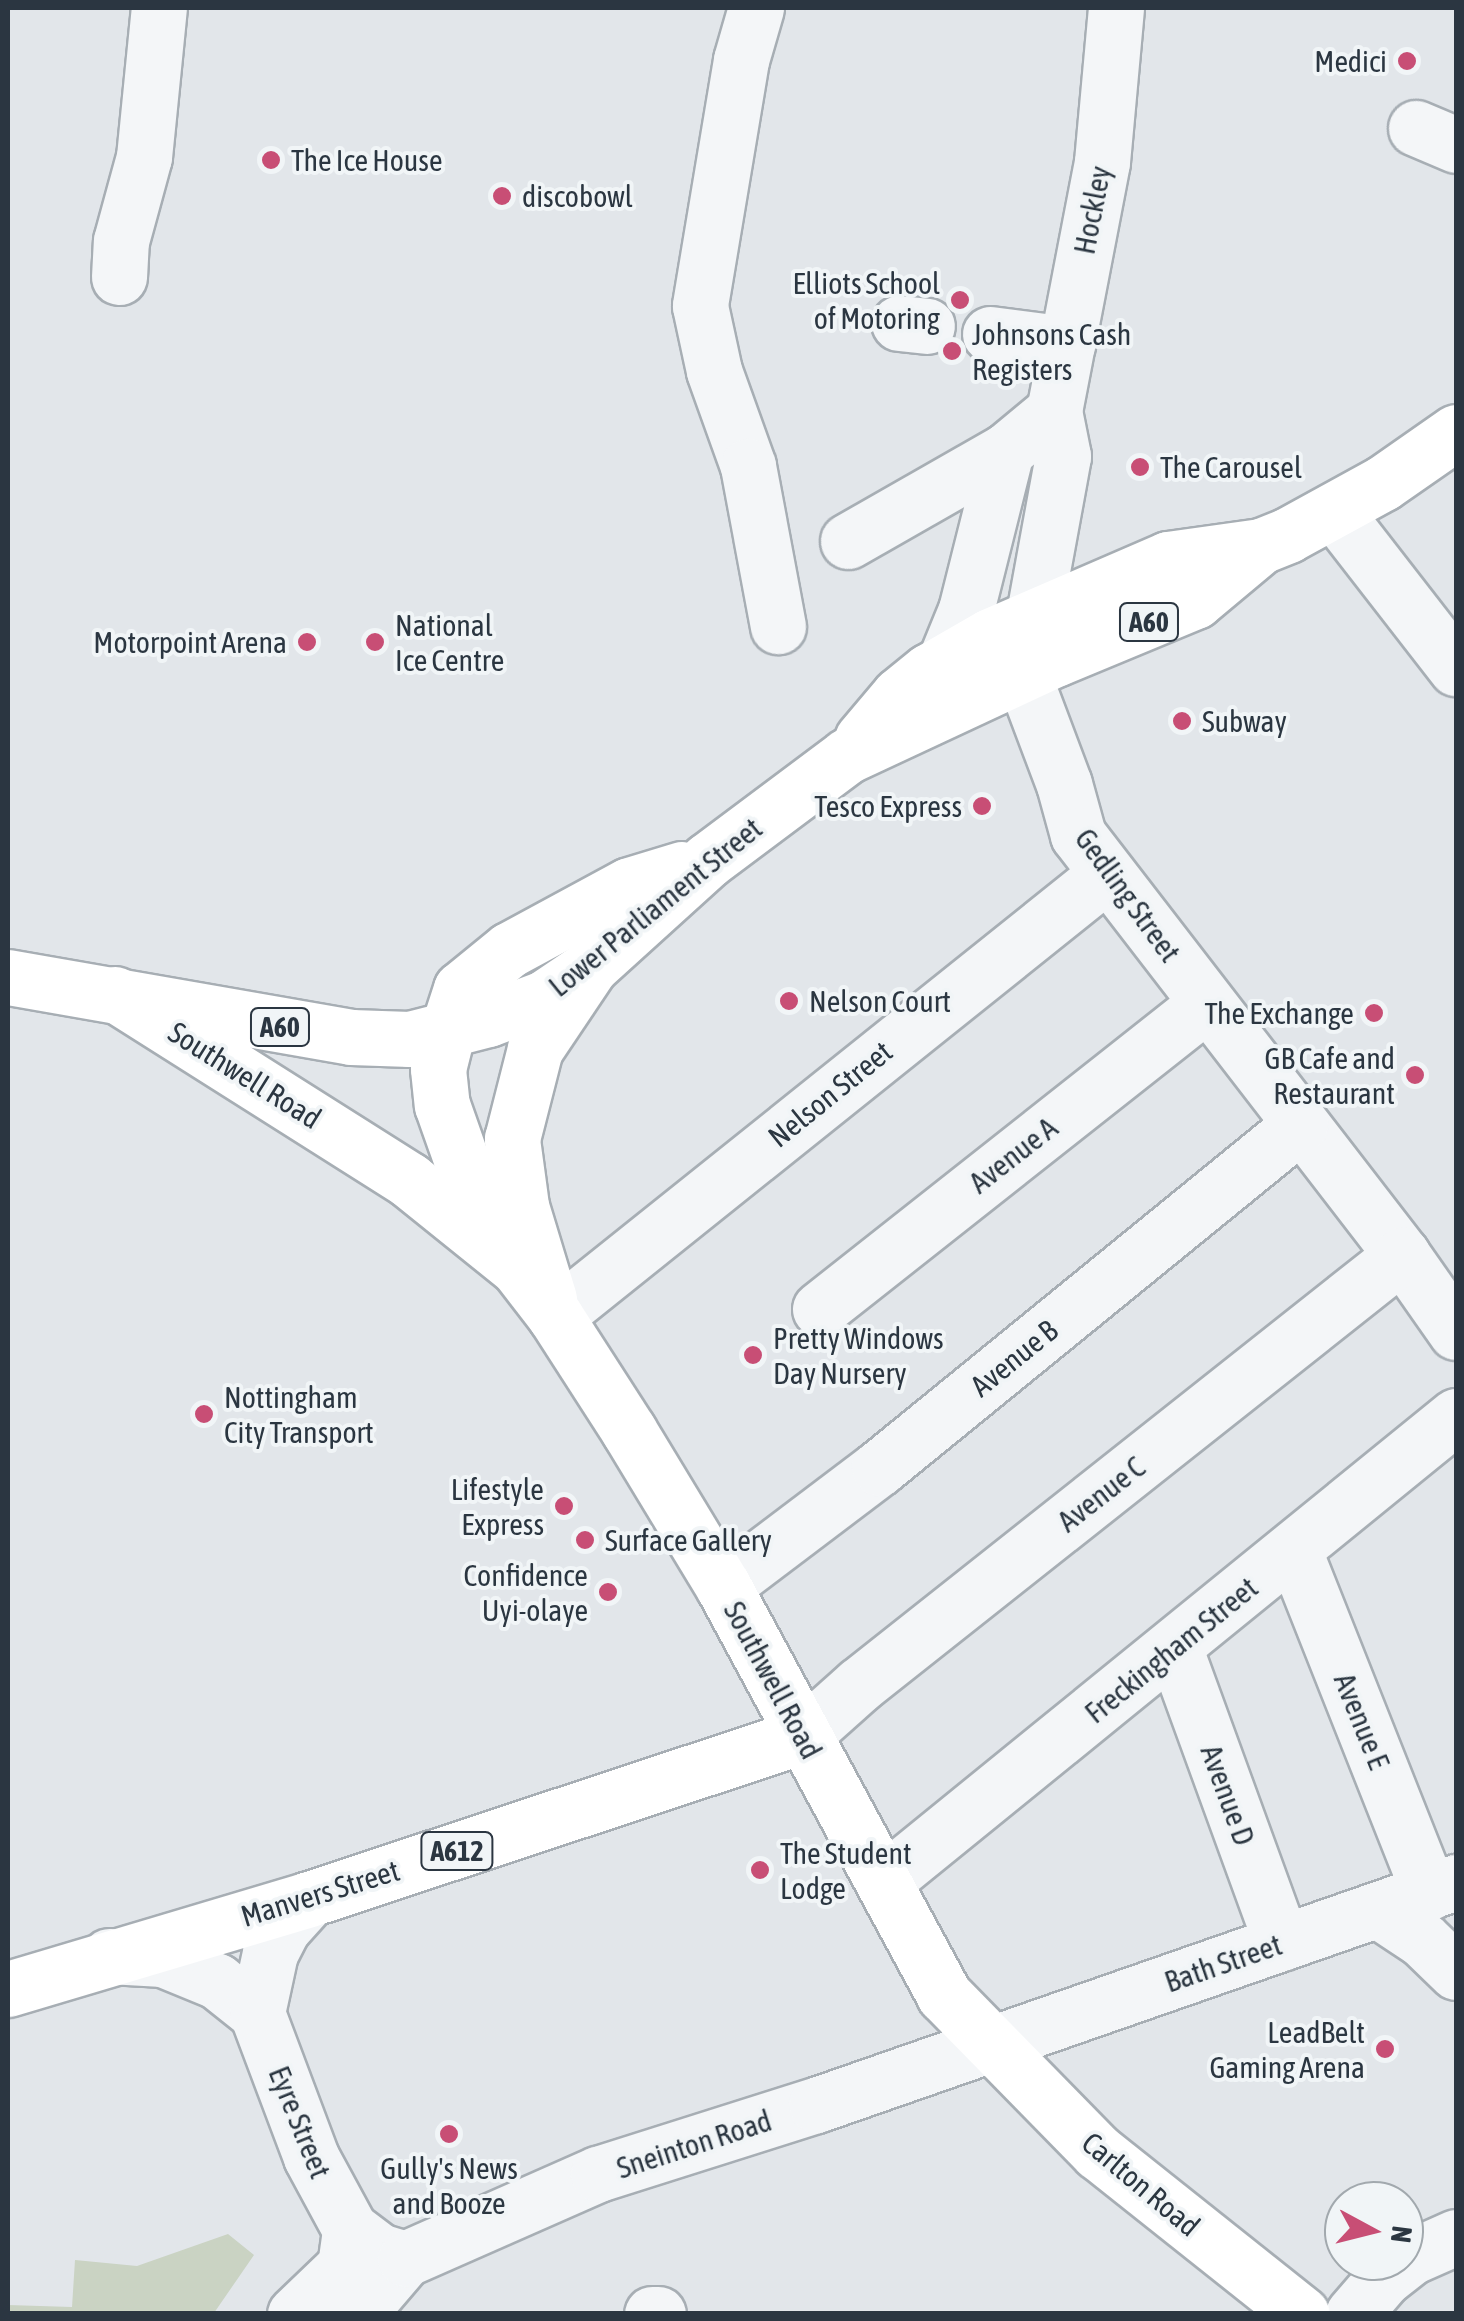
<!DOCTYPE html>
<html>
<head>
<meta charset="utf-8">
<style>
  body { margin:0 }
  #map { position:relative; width:1464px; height:2321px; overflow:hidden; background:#e2e6ea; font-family:"Asap Condensed",sans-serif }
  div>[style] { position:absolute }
  .green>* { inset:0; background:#cad3c3 }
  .roads { filter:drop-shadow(2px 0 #a7aeb4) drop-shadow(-2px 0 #a7aeb4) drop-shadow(0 2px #a7aeb4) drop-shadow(0 -2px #a7aeb4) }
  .minor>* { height:55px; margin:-27.5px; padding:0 27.5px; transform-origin:27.5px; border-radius:27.5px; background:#f4f6f8 }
  .major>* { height:55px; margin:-27.5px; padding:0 27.5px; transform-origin:27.5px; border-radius:27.5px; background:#fff }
  .highway>* { height:55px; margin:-27.5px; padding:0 27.5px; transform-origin:27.5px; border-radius:27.5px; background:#fff }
  .dots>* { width:28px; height:28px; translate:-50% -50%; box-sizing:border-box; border:5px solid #f1f5f7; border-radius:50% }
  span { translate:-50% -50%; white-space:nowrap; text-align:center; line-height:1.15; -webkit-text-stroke:8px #f1f5f7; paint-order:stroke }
  .shield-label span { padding:2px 8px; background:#f1f5f7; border:2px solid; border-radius:8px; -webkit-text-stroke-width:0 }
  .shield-label { font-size:28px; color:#2b3641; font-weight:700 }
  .poi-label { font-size:30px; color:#2b3641 }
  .right { translate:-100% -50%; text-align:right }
  .left { translate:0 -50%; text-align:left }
  .street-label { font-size:30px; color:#2b3641 }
  .frame { position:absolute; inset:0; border:10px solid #2b3641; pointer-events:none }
  .north { position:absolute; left:1324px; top:2181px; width:100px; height:100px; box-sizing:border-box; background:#f1f5f7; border:2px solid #a2a9ae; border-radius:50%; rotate:97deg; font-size:28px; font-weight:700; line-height:40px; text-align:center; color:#2b3641 }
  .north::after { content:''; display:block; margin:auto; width:35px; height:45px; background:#c84e75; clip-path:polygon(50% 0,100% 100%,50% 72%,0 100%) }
</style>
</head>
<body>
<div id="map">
  <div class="green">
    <div style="clip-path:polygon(228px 2234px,254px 2255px,214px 2313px,8px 2313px,8px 2305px,72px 2307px,75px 2260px,137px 2266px)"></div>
  </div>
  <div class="roads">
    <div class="minor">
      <div style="left:756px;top:8px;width:54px;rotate:106.1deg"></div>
      <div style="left:741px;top:60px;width:249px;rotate:99.5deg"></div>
      <div style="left:700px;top:306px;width:66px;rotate:77.8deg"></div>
      <div style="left:714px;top:371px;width:101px;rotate:70.3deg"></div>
      <div style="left:748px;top:466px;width:163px;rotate:79.4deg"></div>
      <div style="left:1116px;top:8px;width:155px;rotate:95.2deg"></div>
      <div style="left:1102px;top:162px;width:254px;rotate:100.9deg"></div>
      <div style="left:1054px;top:411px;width:46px;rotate:78.7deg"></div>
      <div style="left:1063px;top:456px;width:223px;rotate:100.4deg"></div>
      <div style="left:1023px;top:675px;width:116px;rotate:69.4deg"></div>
      <div style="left:1064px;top:784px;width:53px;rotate:74.6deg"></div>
      <div style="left:1078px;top:835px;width:530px;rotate:52.35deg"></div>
      <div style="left:1402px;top:1255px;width:94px;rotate:55deg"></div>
      <div style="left:1416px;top:128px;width:43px;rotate:23deg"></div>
      <div style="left:119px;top:277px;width:36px;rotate:-87deg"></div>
      <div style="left:121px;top:241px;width:87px;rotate:-74.7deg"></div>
      <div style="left:144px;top:157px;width:150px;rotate:-84.3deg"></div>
      <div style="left:899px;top:323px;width:28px;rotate:6deg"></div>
      <div style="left:990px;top:334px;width:78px;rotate:7.4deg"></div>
      <div style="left:1334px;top:511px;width:199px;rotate:52.2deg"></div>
      <div style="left:848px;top:541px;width:182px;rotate:-29.7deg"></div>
      <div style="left:946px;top:659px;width:53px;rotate:-67.8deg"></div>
      <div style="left:966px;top:610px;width:164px;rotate:-75.9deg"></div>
      <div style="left:1006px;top:451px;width:62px;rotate:-39.8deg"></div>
      <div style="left:820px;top:1309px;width:493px;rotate:-38.3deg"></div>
      <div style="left:555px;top:1316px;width:707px;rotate:-38.69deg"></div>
      <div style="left:1294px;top:1551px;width:367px;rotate:68.4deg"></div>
      <div style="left:723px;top:1586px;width:196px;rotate:-37.1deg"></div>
      <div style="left:879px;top:1468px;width:543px;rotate:-39.17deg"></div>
      <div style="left:1174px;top:1647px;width:315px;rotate:70deg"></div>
      <div style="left:802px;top:1736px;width:76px;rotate:-41.8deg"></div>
      <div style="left:859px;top:1685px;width:693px;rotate:-38.38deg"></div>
      <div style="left:884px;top:1881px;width:737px;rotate:-39.11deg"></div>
      <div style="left:1378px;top:1910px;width:54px;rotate:33.7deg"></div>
      <div style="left:1423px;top:1940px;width:46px;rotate:44.1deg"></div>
      <div style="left:109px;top:1956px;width:54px;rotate:3.2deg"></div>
      <div style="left:163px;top:1959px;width:58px;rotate:22.2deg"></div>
      <div style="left:217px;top:1981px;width:51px;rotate:38.7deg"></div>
      <div style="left:257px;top:2013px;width:154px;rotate:69.4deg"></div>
      <div style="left:311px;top:2157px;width:82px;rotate:61.6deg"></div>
      <div style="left:350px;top:2229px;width:36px;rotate:37deg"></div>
      <div style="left:379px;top:2251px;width:27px;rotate:17deg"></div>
      <div style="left:257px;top:2013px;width:61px;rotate:-77.8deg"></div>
      <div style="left:270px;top:1953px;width:27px;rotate:-63deg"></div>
      <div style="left:282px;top:1929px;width:40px;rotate:-48deg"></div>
      <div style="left:295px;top:2314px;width:69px;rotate:-43.8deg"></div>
      <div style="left:345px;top:2266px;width:37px;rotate:-82deg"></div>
      <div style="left:358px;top:2314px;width:72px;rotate:-49.5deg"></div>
      <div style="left:405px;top:2259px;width:211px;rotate:-23.8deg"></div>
      <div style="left:598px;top:2174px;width:229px;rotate:-17.6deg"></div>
      <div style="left:816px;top:2105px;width:678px;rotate:-19.21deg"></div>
      <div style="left:652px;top:2314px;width:6px"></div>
      <div style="left:1353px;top:2314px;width:48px;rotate:-49.3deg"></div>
      <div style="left:1384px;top:2278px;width:34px;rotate:-38deg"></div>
      <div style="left:1411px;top:2257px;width:49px;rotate:-24deg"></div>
    </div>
    <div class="major">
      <div style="left:115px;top:994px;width:348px;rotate:32.3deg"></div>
      <div style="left:409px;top:1180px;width:140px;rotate:38.9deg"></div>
      <div style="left:518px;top:1268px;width:61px;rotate:52.4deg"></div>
      <div style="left:555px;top:1316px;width:137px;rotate:57.2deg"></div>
      <div style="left:629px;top:1431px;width:181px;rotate:58.8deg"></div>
      <div style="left:723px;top:1586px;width:465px;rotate:61.6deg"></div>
      <div style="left:944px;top:1995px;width:220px;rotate:45.6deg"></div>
      <div style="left:1098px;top:2152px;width:260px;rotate:38.5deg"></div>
      <div style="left:448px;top:1029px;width:41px;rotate:104deg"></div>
      <div style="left:438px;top:1069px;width:36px;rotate:84deg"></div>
      <div style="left:442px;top:1105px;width:147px;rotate:70.6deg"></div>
      <div style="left:549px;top:1299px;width:97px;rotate:-106.8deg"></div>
      <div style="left:521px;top:1206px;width:68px;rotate:-97.7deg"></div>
      <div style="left:512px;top:1139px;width:93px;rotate:-75.7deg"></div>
      <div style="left:535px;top:1049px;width:99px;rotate:-56.1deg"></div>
      <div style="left:8px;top:1989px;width:314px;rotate:-16.6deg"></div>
      <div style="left:309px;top:1899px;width:519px;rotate:-18.3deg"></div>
    </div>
    <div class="highway">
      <div style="left:862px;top:739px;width:57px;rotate:-49.9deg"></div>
      <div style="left:899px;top:695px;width:38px;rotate:-39deg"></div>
      <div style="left:929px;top:671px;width:70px;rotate:-29.8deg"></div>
      <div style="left:990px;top:636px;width:194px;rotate:-23.4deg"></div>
      <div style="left:1168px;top:559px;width:94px;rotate:-8deg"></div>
      <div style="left:1261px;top:546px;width:29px;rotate:-22deg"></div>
      <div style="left:1288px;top:535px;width:108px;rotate:-28.7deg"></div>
      <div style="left:1383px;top:483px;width:89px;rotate:-34.9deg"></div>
      <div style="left:8px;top:977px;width:348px;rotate:9.9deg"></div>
      <div style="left:351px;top:1037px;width:59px;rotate:1.9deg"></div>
      <div style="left:410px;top:1039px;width:81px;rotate:-14.4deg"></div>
      <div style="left:488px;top:1019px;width:60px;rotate:-20.6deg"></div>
      <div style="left:544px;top:998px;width:55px;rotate:-34deg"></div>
      <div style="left:590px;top:967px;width:159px;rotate:-42.2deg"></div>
      <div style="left:708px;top:860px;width:174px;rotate:-36.8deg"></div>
      <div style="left:847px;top:756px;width:230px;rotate:-25deg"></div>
      <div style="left:1055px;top:659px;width:152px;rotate:-22.5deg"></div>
      <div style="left:1195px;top:601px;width:86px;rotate:-39.8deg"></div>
      <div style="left:448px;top:1029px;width:42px;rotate:-72deg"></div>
      <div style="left:461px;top:989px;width:62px;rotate:-39.1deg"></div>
      <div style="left:509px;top:950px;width:136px;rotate:-28.4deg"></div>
      <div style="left:629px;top:885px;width:55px;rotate:-16.8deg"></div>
    </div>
  </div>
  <div class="dots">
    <div style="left:1407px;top:61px;background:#c84e75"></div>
    <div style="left:271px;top:160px;background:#c84e75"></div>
    <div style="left:502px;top:196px;background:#c84e75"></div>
    <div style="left:960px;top:300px;background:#c84e75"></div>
    <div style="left:952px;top:351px;background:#c84e75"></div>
    <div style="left:1140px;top:467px;background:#c84e75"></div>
    <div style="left:307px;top:642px;background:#c84e75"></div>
    <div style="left:375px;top:642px;background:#c84e75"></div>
    <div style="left:1182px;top:721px;background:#c84e75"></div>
    <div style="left:982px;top:806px;background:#c84e75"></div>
    <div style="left:789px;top:1001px;background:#c84e75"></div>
    <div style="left:1374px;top:1013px;background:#c84e75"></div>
    <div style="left:1415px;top:1075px;background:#c84e75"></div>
    <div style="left:753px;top:1355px;background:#c84e75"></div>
    <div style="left:204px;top:1414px;background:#c84e75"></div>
    <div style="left:564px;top:1506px;background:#c84e75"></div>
    <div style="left:585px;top:1540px;background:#c84e75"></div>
    <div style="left:608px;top:1592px;background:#c84e75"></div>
    <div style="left:760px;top:1870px;background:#c84e75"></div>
    <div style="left:1385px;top:2049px;background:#c84e75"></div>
    <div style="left:449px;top:2134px;background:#c84e75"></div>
  </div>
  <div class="shield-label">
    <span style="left:1149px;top:622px">A60</span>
    <span style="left:280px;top:1027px">A60</span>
    <span style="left:457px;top:1851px">A612</span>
  </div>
  <div class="poi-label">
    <span class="right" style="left:1387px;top:61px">Medici</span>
    <span class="left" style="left:291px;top:160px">The Ice House</span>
    <span class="left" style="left:522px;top:196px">discobowl</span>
    <span class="right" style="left:940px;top:300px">Elliots School<br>of Motoring</span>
    <span class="left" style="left:972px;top:351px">Johnsons Cash<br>Registers</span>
    <span class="left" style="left:1160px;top:467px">The Carousel</span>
    <span class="left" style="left:395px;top:642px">National<br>Ice Centre</span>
    <span class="right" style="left:287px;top:642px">Motorpoint Arena</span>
    <span class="left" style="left:1202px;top:721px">Subway</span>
    <span class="right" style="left:962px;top:806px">Tesco Express</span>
    <span class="left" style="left:809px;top:1001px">Nelson Court</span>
    <span class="right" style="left:1354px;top:1013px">The Exchange</span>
    <span class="right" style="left:1395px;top:1075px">GB Cafe and<br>Restaurant</span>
    <span class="left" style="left:773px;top:1355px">Pretty Windows<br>Day Nursery</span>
    <span class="left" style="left:224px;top:1414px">Nottingham<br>City Transport</span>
    <span class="right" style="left:544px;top:1506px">Lifestyle<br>Express</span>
    <span class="left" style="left:605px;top:1540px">Surface Gallery</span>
    <span class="right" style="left:588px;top:1592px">Confidence<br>Uyi-olaye</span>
    <span class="left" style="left:780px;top:1870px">The Student<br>Lodge</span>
    <span class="right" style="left:1365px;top:2049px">LeadBelt<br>Gaming Arena</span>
    <span style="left:449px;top:2185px">Gully's News<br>and Booze</span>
  </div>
  <div class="street-label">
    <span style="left:1092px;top:210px;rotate:-79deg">Hockley</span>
    <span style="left:1128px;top:895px;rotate:54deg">Gedling Street</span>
    <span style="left:655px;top:907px;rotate:-39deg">Lower Parliament Street</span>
    <span style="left:245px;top:1075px;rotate:32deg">Southwell Road</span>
    <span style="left:830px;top:1094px;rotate:-39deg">Nelson Street</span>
    <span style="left:1013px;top:1155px;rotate:-38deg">Avenue A</span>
    <span style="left:1014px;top:1358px;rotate:-39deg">Avenue B</span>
    <span style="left:1101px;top:1494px;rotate:-38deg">Avenue C</span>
    <span style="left:1171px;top:1650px;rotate:-39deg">Freckingham Street</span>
    <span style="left:773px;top:1680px;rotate:62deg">Southwell Road</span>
    <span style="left:1362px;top:1721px;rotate:68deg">Avenue E</span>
    <span style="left:1228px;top:1795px;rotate:70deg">Avenue D</span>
    <span style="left:320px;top:1893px;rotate:-17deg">Manvers Street</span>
    <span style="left:1223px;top:1963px;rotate:-19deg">Bath Street</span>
    <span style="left:300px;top:2122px;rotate:68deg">Eyre Street</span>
    <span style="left:694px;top:2144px;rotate:-18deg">Sneinton Road</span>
    <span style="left:1141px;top:2184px;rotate:40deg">Carlton Road</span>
  </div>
  <div class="frame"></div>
  <div class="north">N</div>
</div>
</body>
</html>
